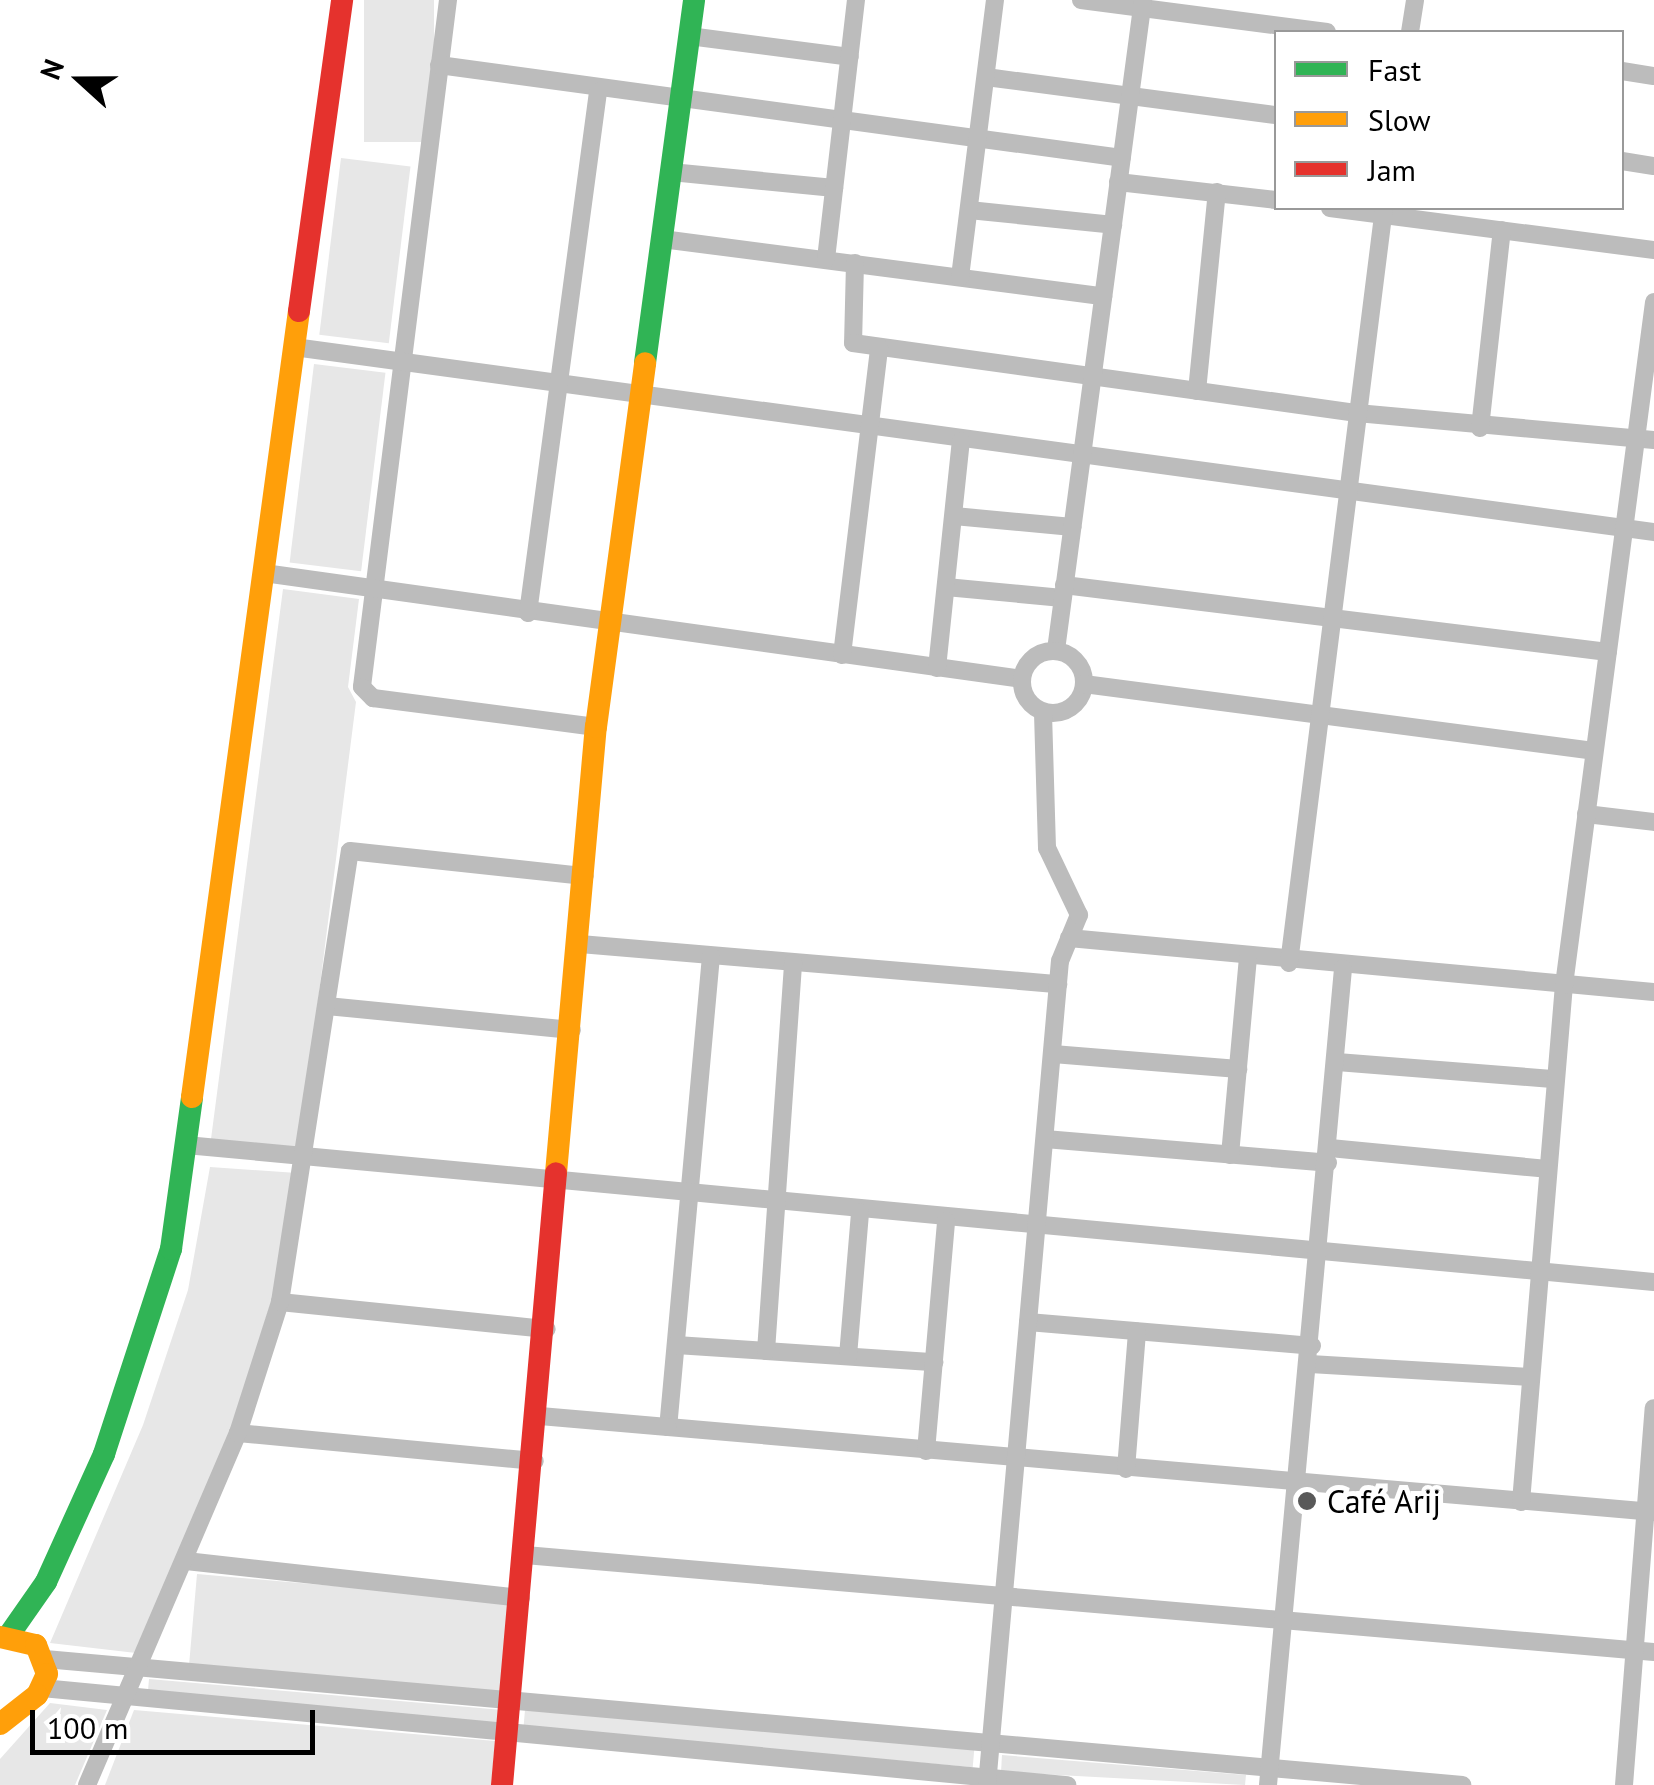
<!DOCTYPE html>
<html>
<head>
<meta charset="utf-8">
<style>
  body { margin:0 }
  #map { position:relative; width:1654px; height:1785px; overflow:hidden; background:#fff; font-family:"PT Sans",sans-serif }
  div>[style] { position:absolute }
  .green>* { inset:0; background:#e7e7e7; transform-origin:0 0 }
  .street>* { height:18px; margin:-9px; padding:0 9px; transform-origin:9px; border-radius:9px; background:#bcbcbc }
  .street>.ring { margin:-9px; padding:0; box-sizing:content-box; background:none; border:18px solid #bcbcbc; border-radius:50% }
  .fast>* { height:22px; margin:-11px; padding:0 11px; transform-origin:11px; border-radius:11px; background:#30b455 }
  .slow>* { height:22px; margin:-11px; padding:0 11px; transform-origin:11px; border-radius:11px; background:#ff9f0a }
  .jam>* { height:22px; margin:-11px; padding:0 11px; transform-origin:11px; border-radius:11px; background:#e5322d }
  .dots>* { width:28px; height:28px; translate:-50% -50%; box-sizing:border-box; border:5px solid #fff; border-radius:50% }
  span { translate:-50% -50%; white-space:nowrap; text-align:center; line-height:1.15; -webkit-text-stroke:10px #fff; paint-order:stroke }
  .poi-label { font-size:32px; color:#000 }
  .left { translate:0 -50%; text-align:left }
  .legend { position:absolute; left:1274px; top:30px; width:350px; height:180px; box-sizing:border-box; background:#fff; border:2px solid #999; margin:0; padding:12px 18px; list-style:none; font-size:30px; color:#000 }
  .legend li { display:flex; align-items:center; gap:20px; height:50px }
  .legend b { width:50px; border:2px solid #999 }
  .north { position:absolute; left:30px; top:30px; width:100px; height:100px; -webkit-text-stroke:8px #fff; paint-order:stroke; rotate:291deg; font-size:28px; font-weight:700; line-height:40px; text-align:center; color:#000 }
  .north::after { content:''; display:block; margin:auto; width:35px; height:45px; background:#000; clip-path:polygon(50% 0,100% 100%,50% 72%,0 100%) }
  .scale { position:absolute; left:30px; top:1710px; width:285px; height:45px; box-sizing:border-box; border:5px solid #000; border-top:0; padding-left:12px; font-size:30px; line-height:35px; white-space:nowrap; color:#000; -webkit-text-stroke:8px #fff; paint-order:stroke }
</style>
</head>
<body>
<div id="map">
  <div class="green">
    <div style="left:364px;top:0;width:70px;height:142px"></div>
    <div style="left:341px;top:158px;width:70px;height:178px;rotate:7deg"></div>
    <div style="left:314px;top:364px;width:72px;height:200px;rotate:7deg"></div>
    <div style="clip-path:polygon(283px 589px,359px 599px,348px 687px,356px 702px,299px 1150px,211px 1139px)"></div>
    <div style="clip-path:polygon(210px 1167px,297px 1173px,276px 1286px,230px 1433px,136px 1653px,50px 1643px,143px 1425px,188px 1290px)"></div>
    <div style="left:197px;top:1574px;width:314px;height:91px;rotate:5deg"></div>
    <div style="left:149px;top:1679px;width:352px;height:21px;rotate:5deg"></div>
    <div style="clip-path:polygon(50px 1703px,107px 1710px,75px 1785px,0 1785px,0 1759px)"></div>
    <div style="clip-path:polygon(134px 1710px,495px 1741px,491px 1785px,105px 1785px)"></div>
    <div style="left:525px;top:1710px;width:451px;height:18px;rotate:5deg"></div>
    <div style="clip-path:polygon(1002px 1755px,1246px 1775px,1245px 1785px,1001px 1772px)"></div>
  </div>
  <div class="street">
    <div style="left:448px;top:0;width:692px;rotate:97.14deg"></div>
    <div style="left:362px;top:687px;width:16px;rotate:45deg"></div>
    <div style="left:373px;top:698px;width:225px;rotate:7.4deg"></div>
    <div style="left:1081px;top:0;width:248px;rotate:7.4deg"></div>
    <div style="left:1410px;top:32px;width:32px;rotate:-81deg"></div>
    <div style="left:689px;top:36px;width:162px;rotate:7.4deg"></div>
    <div style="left:439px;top:65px;width:689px;rotate:7.75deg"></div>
    <div style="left:1622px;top:71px;width:32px;rotate:9deg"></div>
    <div style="left:986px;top:77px;width:292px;rotate:7.5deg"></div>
    <div style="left:1622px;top:161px;width:32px;rotate:9deg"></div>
    <div style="left:671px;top:172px;width:164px;rotate:5.6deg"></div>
    <div style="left:1118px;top:182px;width:159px;rotate:6.5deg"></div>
    <div style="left:1330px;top:208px;width:327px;rotate:7.4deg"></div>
    <div style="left:969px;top:210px;width:145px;rotate:5.9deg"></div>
    <div style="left:662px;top:239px;width:445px;rotate:7.4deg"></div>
    <div style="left:826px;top:259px;width:261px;rotate:-83.4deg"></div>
    <div style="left:855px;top:263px;width:80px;rotate:91.4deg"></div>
    <div style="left:853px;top:343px;width:509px;rotate:7.91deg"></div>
    <div style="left:1357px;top:413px;width:298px;rotate:5.2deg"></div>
    <div style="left:960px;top:277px;width:279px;rotate:-82.8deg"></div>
    <div style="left:294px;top:347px;width:1373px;rotate:7.75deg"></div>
    <div style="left:1197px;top:391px;width:200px;rotate:-84.3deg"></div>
    <div style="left:1480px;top:428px;width:199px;rotate:-83.7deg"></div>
    <div style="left:954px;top:516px;width:119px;rotate:5.3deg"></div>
    <div style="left:264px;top:573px;width:765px;rotate:7.96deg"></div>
    <div style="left:1064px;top:585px;width:548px;rotate:7.02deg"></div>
    <div style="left:946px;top:587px;width:117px;rotate:5.4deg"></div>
    <div style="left:528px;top:613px;width:526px;rotate:-82.35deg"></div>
    <div style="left:1056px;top:650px;width:656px;rotate:-82.38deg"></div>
    <div class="ring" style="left:1022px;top:651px;width:44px;height:44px"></div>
    <div style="left:842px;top:655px;width:310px;rotate:-83.1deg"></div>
    <div style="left:937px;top:668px;width:228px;rotate:-84deg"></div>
    <div style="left:1084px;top:684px;width:514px;rotate:7.48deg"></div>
    <div style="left:1586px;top:814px;width:68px;rotate:6.7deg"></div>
    <div style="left:1069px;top:938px;width:587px;rotate:5.27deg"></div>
    <div style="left:580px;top:944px;width:480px;rotate:4.8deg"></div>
    <div style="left:711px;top:956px;width:473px;rotate:95.2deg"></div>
    <div style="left:668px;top:1427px;width:990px;rotate:4.93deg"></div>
    <div style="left:1289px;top:963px;width:761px;rotate:-82.83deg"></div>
    <div style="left:327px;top:1006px;width:246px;rotate:5.6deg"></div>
    <div style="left:1053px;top:1054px;width:186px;rotate:4.6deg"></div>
    <div style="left:1337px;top:1062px;width:219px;rotate:4.5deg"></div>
    <div style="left:1045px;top:1139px;width:284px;rotate:4.8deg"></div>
    <div style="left:186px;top:1145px;width:1474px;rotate:5.33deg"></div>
    <div style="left:1330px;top:1148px;width:218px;rotate:5.5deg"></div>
    <div style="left:1230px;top:1155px;width:197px;rotate:-84.8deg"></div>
    <div style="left:280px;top:1302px;width:268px;rotate:5.8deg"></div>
    <div style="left:1028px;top:1322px;width:285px;rotate:4.8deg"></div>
    <div style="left:676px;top:1345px;width:259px;rotate:3.8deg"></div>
    <div style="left:766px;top:1351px;width:389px;rotate:-86deg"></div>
    <div style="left:848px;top:1356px;width:144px;rotate:-85.2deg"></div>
    <div style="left:1310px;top:1364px;width:220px;rotate:3.4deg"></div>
    <div style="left:540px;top:1416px;width:128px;rotate:4.9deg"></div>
    <div style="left:238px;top:1433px;width:298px;rotate:5.4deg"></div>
    <div style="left:926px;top:1451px;width:231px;rotate:-85deg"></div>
    <div style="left:1126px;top:1469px;width:138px;rotate:-85.4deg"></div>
    <div style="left:1521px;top:1502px;width:519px;rotate:-85.25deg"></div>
    <div style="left:1564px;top:985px;width:689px;rotate:-82.49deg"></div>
    <div style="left:525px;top:1555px;width:1133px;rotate:4.91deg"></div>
    <div style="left:186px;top:1561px;width:337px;rotate:6.3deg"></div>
    <div style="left:45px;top:1659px;width:1423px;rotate:5.08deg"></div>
    <div style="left:42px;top:1688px;width:1030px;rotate:5.41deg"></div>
    <div style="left:87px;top:1785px;width:383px;rotate:-66.8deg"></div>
    <div style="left:238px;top:1433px;width:138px;rotate:-72.2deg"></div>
    <div style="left:280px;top:1302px;width:456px;rotate:-81.2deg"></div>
    <div style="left:350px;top:851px;width:236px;rotate:6.1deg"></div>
    <div style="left:987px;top:1785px;width:827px;rotate:-84.94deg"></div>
    <div style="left:1060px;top:961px;width:50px;rotate:-67.6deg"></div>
    <div style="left:1079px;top:915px;width:74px;rotate:-115.5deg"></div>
    <div style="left:1047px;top:848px;width:136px;rotate:-91.7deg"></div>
    <div style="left:1268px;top:1785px;width:820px;rotate:-84.75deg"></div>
    <div style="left:1624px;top:1785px;width:378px;rotate:-85.5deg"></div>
  </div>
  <div class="fast">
    <div style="left:645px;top:363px;width:366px;rotate:-82.3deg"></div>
    <div style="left:9px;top:1635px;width:65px;rotate:-55.1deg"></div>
    <div style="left:46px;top:1582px;width:141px;rotate:-65.6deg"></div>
    <div style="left:104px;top:1454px;width:216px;rotate:-71.9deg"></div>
    <div style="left:171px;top:1249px;width:153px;rotate:-82.1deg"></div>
  </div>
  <div class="slow">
    <div style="left:192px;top:1097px;width:793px;rotate:-82.25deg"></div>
    <div style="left:556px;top:1173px;width:448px;rotate:-84.9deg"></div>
    <div style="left:596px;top:727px;width:367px;rotate:-82.3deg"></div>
    <div style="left:0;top:1637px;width:37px;rotate:13deg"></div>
    <div style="left:36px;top:1645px;width:31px;rotate:69deg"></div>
    <div style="left:47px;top:1674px;width:23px;rotate:115deg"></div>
    <div style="left:37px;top:1695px;width:47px;rotate:141.9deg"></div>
  </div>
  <div class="jam">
    <div style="left:299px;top:311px;width:314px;rotate:-82.1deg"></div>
    <div style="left:502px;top:1785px;width:614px;rotate:-84.96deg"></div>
  </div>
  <div class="dots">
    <div style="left:1307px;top:1501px;background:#595959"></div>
  </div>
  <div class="poi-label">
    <span class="left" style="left:1327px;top:1501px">Café Arij</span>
  </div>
  <ul class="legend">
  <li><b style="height:12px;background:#30b455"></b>Fast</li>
  <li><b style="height:12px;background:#ff9f0a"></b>Slow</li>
  <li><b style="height:12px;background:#e5322d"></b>Jam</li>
  </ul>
  <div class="north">N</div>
  <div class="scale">100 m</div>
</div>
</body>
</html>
